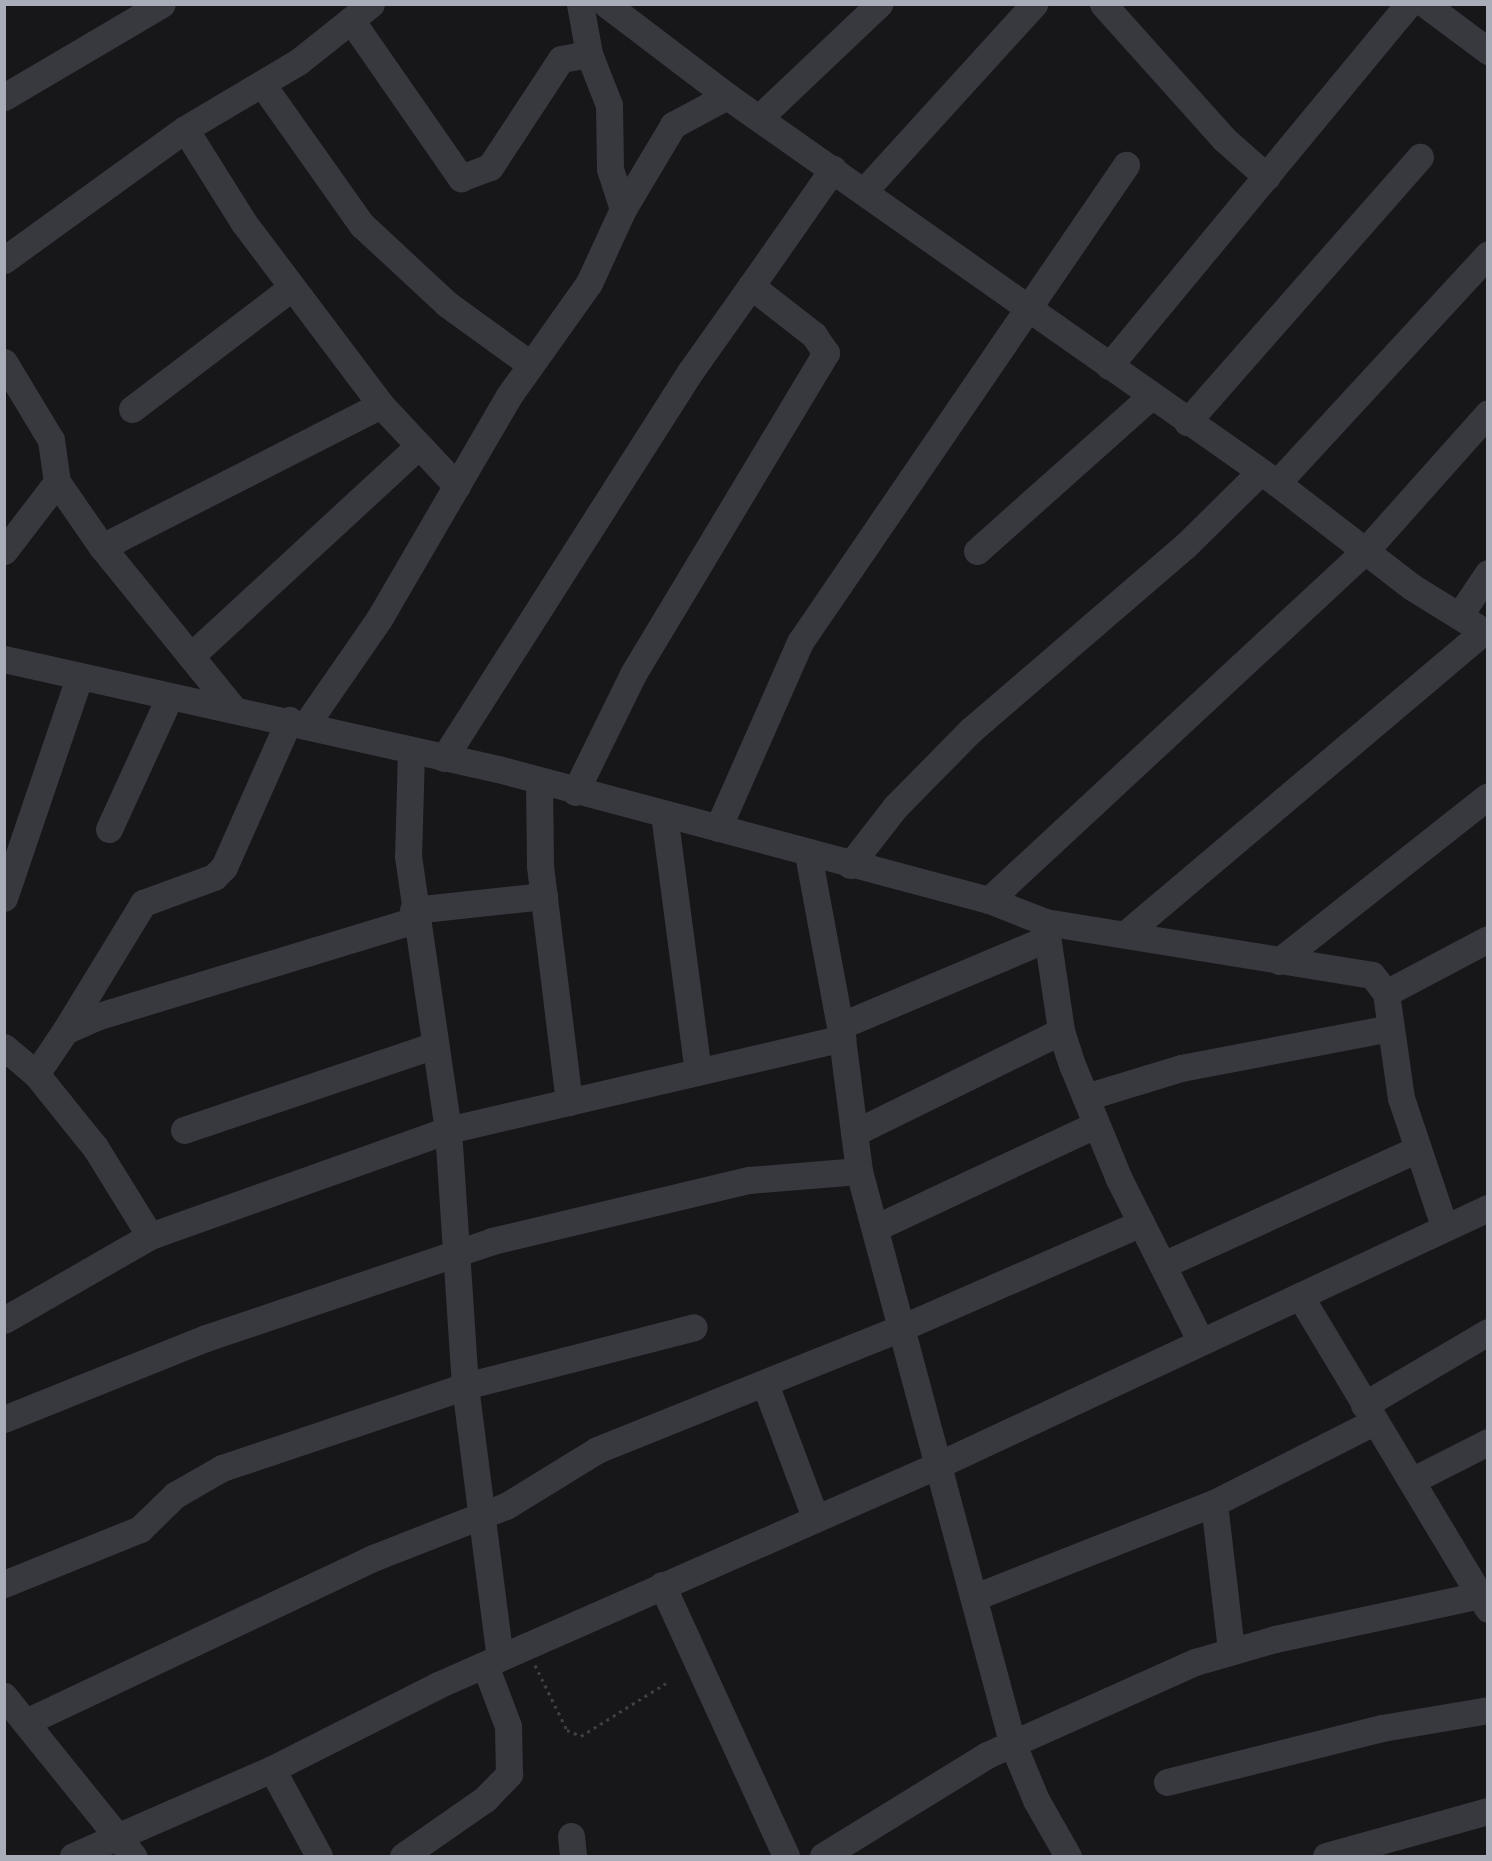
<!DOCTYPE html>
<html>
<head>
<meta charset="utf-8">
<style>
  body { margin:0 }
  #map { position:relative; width:1492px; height:1861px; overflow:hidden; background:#17171a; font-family:"Titillium Web",sans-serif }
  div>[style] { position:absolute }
  .path>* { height:3px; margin-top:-1.5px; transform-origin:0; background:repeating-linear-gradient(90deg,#3e4046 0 3px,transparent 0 7.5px) }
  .minor>* { height:27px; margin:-13.5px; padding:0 13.5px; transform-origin:13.5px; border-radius:13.5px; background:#38393f }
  span { translate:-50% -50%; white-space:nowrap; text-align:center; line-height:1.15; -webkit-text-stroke:4.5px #121215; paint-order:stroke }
  .frame { position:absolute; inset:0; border:6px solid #a9adba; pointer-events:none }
</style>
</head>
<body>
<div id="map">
  <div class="path">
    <div style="left:535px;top:1665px;width:72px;rotate:63.8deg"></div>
    <div style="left:567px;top:1730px;width:15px;rotate:23deg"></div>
    <div style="left:581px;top:1736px;width:100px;rotate:-31.9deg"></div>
  </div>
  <div class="minor">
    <div style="left:606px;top:4px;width:152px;rotate:37.2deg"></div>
    <div style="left:727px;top:96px;width:673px;rotate:35.13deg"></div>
    <div style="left:1277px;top:483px;width:170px;rotate:37.6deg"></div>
    <div style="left:1412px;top:587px;width:89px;rotate:31.7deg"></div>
    <div style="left:1103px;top:4px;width:181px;rotate:48.1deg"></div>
    <div style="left:1224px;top:139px;width:57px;rotate:41.5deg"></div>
    <div style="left:1425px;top:4px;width:79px;rotate:36.7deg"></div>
    <div style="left:351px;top:20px;width:193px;rotate:55.2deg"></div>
    <div style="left:461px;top:178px;width:31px;rotate:-21deg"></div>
    <div style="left:490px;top:167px;width:129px;rotate:-56.7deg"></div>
    <div style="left:561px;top:59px;width:28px;rotate:-10deg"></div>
    <div style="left:262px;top:84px;width:173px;rotate:54.7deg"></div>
    <div style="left:362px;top:225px;width:116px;rotate:42.9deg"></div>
    <div style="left:447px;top:304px;width:102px;rotate:35.9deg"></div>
    <div style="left:4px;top:97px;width:183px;rotate:-30.5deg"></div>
    <div style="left:759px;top:118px;width:166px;rotate:-43.5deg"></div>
    <div style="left:185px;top:129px;width:111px;rotate:57.9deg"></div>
    <div style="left:244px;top:223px;width:228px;rotate:53deg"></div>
    <div style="left:381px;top:405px;width:111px;rotate:46.8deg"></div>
    <div style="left:864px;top:191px;width:253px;rotate:-47.7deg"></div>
    <div style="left:623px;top:209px;width:98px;rotate:-59.2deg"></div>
    <div style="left:673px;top:125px;width:61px;rotate:-28.2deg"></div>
    <div style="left:4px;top:260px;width:223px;rotate:-35.9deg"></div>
    <div style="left:185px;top:129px;width:131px;rotate:-30.7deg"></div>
    <div style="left:298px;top:62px;width:93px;rotate:-38.5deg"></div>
    <div style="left:4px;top:362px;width:91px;rotate:58.9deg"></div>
    <div style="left:51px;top:440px;width:42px;rotate:81.9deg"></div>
    <div style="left:57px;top:482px;width:87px;rotate:127.5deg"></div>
    <div style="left:1109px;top:366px;width:470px;rotate:-50.4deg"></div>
    <div style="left:132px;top:409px;width:201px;rotate:-37.3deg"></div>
    <div style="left:1187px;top:422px;width:353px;rotate:-48.7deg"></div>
    <div style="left:57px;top:482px;width:79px;rotate:55.3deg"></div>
    <div style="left:102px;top:547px;width:208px;rotate:50.9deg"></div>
    <div style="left:1277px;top:483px;width:311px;rotate:-47.3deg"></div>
    <div style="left:102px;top:547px;width:313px;rotate:-27deg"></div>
    <div style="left:977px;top:551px;width:233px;rotate:-41.7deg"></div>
    <div style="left:1459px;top:616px;width:52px;rotate:-56deg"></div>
    <div style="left:192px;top:655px;width:305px;rotate:-42.7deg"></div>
    <div style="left:4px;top:659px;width:506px;rotate:12.55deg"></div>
    <div style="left:498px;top:769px;width:508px;rotate:14.94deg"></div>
    <div style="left:989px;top:900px;width:60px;rotate:21.4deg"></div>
    <div style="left:1045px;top:922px;width:331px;rotate:9.2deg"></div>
    <div style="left:1372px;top:975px;width:23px;rotate:52deg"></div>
    <div style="left:1386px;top:993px;width:106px;rotate:81.9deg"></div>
    <div style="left:1401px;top:1098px;width:135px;rotate:71.4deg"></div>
    <div style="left:307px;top:723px;width:126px;rotate:-55.3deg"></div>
    <div style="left:379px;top:619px;width:257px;rotate:-59.8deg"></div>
    <div style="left:508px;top:397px;width:140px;rotate:-54.6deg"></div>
    <div style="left:589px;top:283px;width:81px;rotate:-65.3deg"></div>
    <div style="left:623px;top:209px;width:42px;rotate:-108deg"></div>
    <div style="left:610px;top:169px;width:64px;rotate:-90.9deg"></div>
    <div style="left:609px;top:105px;width:55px;rotate:-111.4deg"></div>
    <div style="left:589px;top:54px;width:51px;rotate:-100.2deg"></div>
    <div style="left:411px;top:751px;width:105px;rotate:91.6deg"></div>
    <div style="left:408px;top:856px;width:277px;rotate:81.7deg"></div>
    <div style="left:448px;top:1130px;width:257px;rotate:86.2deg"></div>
    <div style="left:465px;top:1386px;width:274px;rotate:82.7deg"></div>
    <div style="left:444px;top:758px;width:458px;rotate:-57.5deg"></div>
    <div style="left:690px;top:372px;width:105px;rotate:-54.7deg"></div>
    <div style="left:539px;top:781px;width:85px;rotate:89.3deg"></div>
    <div style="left:540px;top:866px;width:238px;rotate:83deg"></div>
    <div style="left:575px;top:792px;width:131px;rotate:-63.8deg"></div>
    <div style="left:633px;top:674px;width:375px;rotate:-59deg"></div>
    <div style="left:826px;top:353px;width:22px;rotate:-124deg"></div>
    <div style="left:814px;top:335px;width:80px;rotate:-142.1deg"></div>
    <div style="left:751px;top:286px;width:143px;rotate:-55deg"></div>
    <div style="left:664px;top:814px;width:260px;rotate:82.5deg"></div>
    <div style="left:718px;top:828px;width:203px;rotate:-66.2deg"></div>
    <div style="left:800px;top:642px;width:578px;rotate:-55.65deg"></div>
    <div style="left:109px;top:829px;width:144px;rotate:-65.4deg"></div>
    <div style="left:808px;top:854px;width:187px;rotate:79.5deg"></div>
    <div style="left:842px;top:1038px;width:134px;rotate:82.7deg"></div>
    <div style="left:859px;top:1171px;width:591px;rotate:75deg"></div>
    <div style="left:1012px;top:1742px;width:63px;rotate:67.5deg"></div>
    <div style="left:1036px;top:1800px;width:64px;rotate:60.3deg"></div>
    <div style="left:850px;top:865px;width:75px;rotate:-52.1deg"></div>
    <div style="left:896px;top:806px;width:107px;rotate:-45.4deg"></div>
    <div style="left:971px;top:730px;width:282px;rotate:-40.7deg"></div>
    <div style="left:1185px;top:546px;width:105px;rotate:-44.6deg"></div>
    <div style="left:4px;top:898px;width:232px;rotate:-71.2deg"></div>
    <div style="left:989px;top:900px;width:516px;rotate:-42.88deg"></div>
    <div style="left:1367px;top:549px;width:182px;rotate:-48.3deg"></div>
    <div style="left:413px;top:910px;width:132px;rotate:-6.1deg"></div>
    <div style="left:1045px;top:922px;width:110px;rotate:81.6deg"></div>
    <div style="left:1061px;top:1031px;width:38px;rotate:72deg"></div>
    <div style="left:1073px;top:1067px;width:121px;rotate:67.7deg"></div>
    <div style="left:1119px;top:1179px;width:182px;rotate:63.3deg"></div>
    <div style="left:1129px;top:931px;width:463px;rotate:-40.2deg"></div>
    <div style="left:1279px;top:961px;width:266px;rotate:-38.3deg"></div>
    <div style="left:1386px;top:993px;width:115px;rotate:-27.9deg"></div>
    <div style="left:840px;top:1026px;width:224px;rotate:-22.9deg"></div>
    <div style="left:65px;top:1031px;width:150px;rotate:-58.6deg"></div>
    <div style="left:143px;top:903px;width:76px;rotate:-20.1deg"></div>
    <div style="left:214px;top:877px;width:14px;rotate:-45deg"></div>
    <div style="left:224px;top:867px;width:161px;rotate:-66.1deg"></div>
    <div style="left:4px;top:1047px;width:42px;rotate:40.2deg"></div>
    <div style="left:36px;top:1074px;width:94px;rotate:51.1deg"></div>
    <div style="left:95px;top:1147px;width:105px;rotate:58.3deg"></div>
    <div style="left:36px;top:1074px;width:52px;rotate:-56deg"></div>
    <div style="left:65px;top:1031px;width:37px;rotate:-24deg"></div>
    <div style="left:99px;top:1016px;width:330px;rotate:-16.9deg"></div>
    <div style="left:1086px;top:1097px;width:99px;rotate:-17deg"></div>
    <div style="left:1181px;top:1068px;width:213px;rotate:-10.8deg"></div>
    <div style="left:184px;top:1130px;width:265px;rotate:-18.7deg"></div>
    <div style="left:854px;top:1133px;width:231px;rotate:-26.2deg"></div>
    <div style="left:875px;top:1228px;width:243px;rotate:-25.1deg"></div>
    <div style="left:1163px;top:1265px;width:277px;rotate:-24.5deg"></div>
    <div style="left:1300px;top:1296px;width:365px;rotate:59deg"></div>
    <div style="left:4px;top:1320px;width:168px;rotate:-29.9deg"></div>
    <div style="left:150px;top:1236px;width:316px;rotate:-19.6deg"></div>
    <div style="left:448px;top:1130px;width:405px;rotate:-13.1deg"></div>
    <div style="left:765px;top:1384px;width:142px;rotate:69.4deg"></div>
    <div style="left:1364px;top:1405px;width:144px;rotate:-30.5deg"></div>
    <div style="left:4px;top:1419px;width:218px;rotate:-21.9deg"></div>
    <div style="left:206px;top:1338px;width:302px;rotate:-18.7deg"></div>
    <div style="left:492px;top:1241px;width:264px;rotate:-13.4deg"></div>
    <div style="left:749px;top:1180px;width:110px;rotate:-4.7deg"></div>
    <div style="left:1413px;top:1480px;width:84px;rotate:-26.9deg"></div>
    <div style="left:1214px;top:1503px;width:148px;rotate:83.4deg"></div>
    <div style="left:4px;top:1584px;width:147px;rotate:-22deg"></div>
    <div style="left:140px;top:1529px;width:49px;rotate:-44.2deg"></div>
    <div style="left:175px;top:1495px;width:54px;rotate:-29.9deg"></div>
    <div style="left:222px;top:1468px;width:256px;rotate:-18.6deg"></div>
    <div style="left:465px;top:1386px;width:236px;rotate:-14.4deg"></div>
    <div style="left:662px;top:1585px;width:298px;rotate:65.4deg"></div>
    <div style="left:975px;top:1597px;width:257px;rotate:-21.5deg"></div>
    <div style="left:1214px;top:1503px;width:179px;rotate:-26.9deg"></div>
    <div style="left:4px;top:1696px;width:206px;rotate:51.1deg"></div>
    <div style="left:26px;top:1722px;width:384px;rotate:-25.3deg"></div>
    <div style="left:373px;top:1558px;width:143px;rotate:-21.4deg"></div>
    <div style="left:506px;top:1506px;width:107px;rotate:-31.6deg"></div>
    <div style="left:597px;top:1450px;width:328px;rotate:-21.9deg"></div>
    <div style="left:901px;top:1328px;width:262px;rotate:-23.6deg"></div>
    <div style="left:272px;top:1769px;width:99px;rotate:61.6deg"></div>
    <div style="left:1167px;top:1782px;width:222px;rotate:-14.1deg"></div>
    <div style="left:1382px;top:1728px;width:108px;rotate:-9.6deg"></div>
    <div style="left:571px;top:1836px;width:20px;rotate:84deg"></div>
    <div style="left:73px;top:1856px;width:217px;rotate:-23.6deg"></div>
    <div style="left:272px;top:1769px;width:186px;rotate:-26.8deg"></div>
    <div style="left:438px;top:1685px;width:546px;rotate:-23.75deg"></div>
    <div style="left:938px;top:1465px;width:607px;rotate:-25.05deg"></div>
    <div style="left:403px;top:1856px;width:100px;rotate:-34.8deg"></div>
    <div style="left:485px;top:1799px;width:35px;rotate:-46deg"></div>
    <div style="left:509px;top:1774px;width:48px;rotate:-91.2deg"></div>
    <div style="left:508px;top:1726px;width:65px;rotate:-110.7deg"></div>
    <div style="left:823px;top:1856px;width:193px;rotate:-31.6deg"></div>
    <div style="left:987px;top:1755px;width:228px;rotate:-24.1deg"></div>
    <div style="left:1195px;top:1662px;width:83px;rotate:-16deg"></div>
    <div style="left:1275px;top:1639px;width:211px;rotate:-12.1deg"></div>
    <div style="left:1326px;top:1856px;width:168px;rotate:-15.5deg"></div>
  </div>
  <div class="frame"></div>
</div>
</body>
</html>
